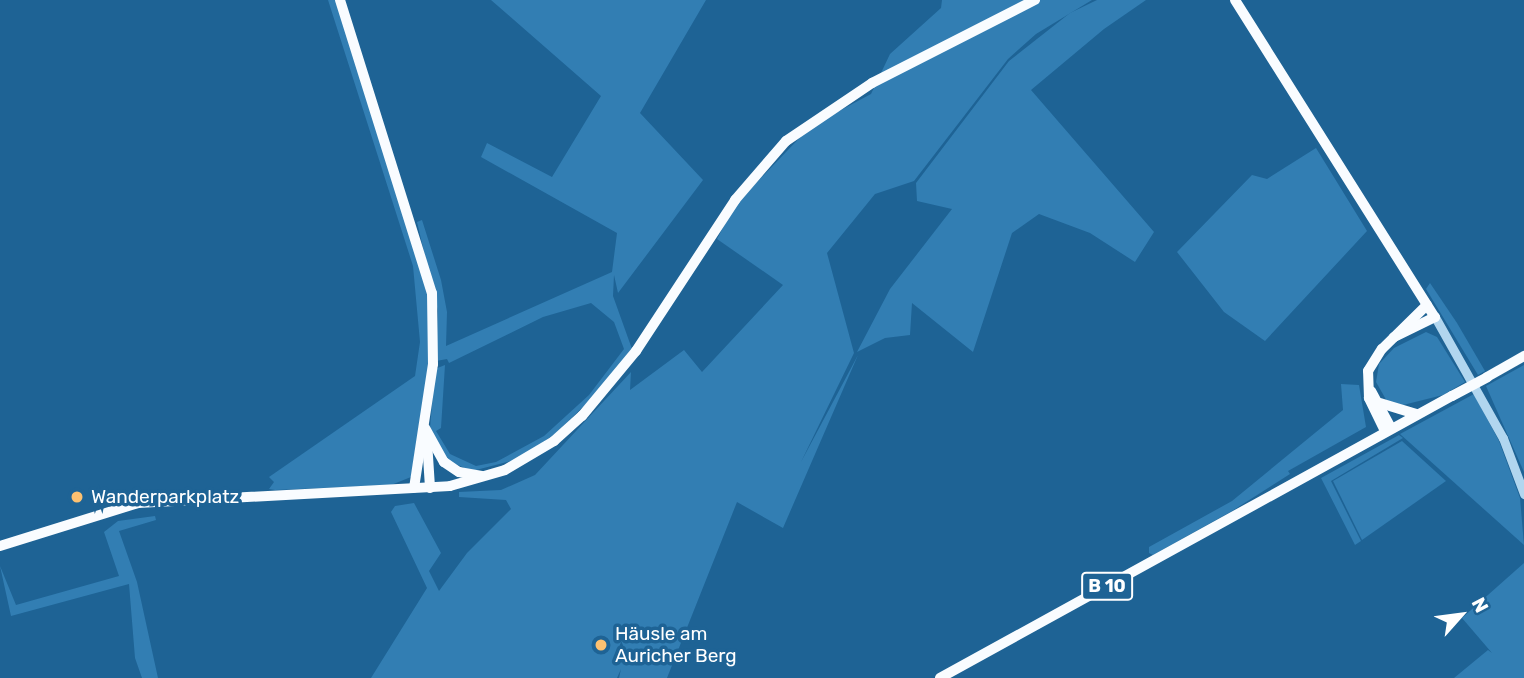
<!DOCTYPE html>
<html>
<head>
<meta charset="utf-8">
<style>
  body { margin:0 }
  #map { position:relative; width:1524px; height:678px; overflow:hidden; background:#1e6395; font-family:Rubik,sans-serif }
  div>[style] { position:absolute }
  .green>* { inset:0; background:#327eb3 }
  .minor>* { height:9px; margin:-4.5px; padding:0 4.5px; transform-origin:4.5px; border-radius:4.5px; background:#b1d6ef }
  .major>* { height:10px; margin:-5px; padding:0 5px; transform-origin:5px; border-radius:5px; background:#f9fcff }
  .major-bridge>* { height:10px; margin:-5px; padding:0 5px; transform-origin:5px; border-radius:5px; background:#f9fcff }
  .dots>* { width:19px; height:19px; translate:-50% -50%; box-sizing:border-box; border:4px solid #1e6395; border-radius:50% }
  span { translate:-50% -50%; white-space:nowrap; text-align:center; line-height:1.15; -webkit-text-stroke:7px #1e6395; paint-order:stroke }
  .shield-label span { padding:2px 5px; background:#1e6395; border:2px solid; border-radius:5px; -webkit-text-stroke-width:0 }
  .shield-label { font-size:18px; color:#fff; font-weight:700 }
  .poi-label { font-size:19px; color:#fff }
  .left { translate:0 -50%; text-align:left }
  .north { position:absolute; left:1426px; top:580px; width:70px; height:70px; -webkit-text-stroke:5px #1e6395; paint-order:stroke; rotate:62deg; font-size:19px; font-weight:700; line-height:28px; text-align:center; color:#fff }
  .north::after { content:''; display:block; margin:auto; width:24px; height:32px; background:#fff; clip-path:polygon(50% 0,100% 100%,50% 72%,0 100%) }
</style>
</head>
<body>
<div id="map">
  <div class="green">
    <div style="clip-path:polygon(328px 0,336px 0,429px 293px,430px 356px,411px 477px,391px 485px,275px 490px,269px 489px,274px 482px,269px 477px,415px 376px,420px 342px,413px 266px)"></div>
    <div style="clip-path:polygon(491px 0,706px 0,640px 113px,703px 180px,618px 293px,614px 275px,613px 296px,632px 349px,592px 398px,554px 435px,515px 460px,472px 471px,448px 461px,430px 428px,435px 369px,445px 365px,441px 428px,436px 431px,450px 454px,476px 466px,496px 462px,544px 436px,589px 395px,624px 349px,614px 322px,591px 303px,543px 317px,449px 363px,447px 359px,436px 361px,438px 311px,417px 222px,422px 220px,441px 280px,447px 312px,446px 346px,612px 272px,617px 233px,481px 157px,487px 143px,552px 177px,601px 96px)"></div>
    <div style="clip-path:polygon(942px 0,1092px 0,1036px 34px,1008px 59px,914px 181px,875px 194px,827px 253px,854px 353px,801px 462px,858px 355px,783px 528px,737px 502px,667px 678px,619px 678px,621px 669px,617px 678px,371px 678px,427px 588px,391px 512px,395px 506px,414px 503px,441px 553px,429px 571px,439px 591px,467px 553px,511px 509px,506px 500px,459px 497px,459px 492px,501px 490px,535px 475px,631px 372px,630px 390px,684px 350px,702px 372px,783px 285px,717px 239px,735px 205px,811px 126px,871px 94px,890px 54px,941px 8px)"></div>
    <div style="clip-path:polygon(1097px 0,1146px 0,1104px 29px,1031px 90px,1154px 232px,1135px 262px,1090px 233px,1039px 214px,1012px 233px,973px 352px,912px 303px,910px 335px,885px 338px,857px 352px,890px 289px,952px 209px,917px 201px,916px 183px,1009px 61px,1070px 13px)"></div>
    <div style="clip-path:polygon(1316px 148px,1367px 231px,1265px 341px,1224px 312px,1177px 252px,1252px 175px,1267px 179px)"></div>
    <div style="clip-path:polygon(1430px 283px,1457px 323px,1485px 371px,1478px 375px,1426px 289px)"></div>
    <div style="clip-path:polygon(1426px 332px,1437px 337px,1465px 382px,1443px 395px,1403px 405px,1388px 403px,1376px 382px,1379px 364px,1394px 348px)"></div>
    <div style="clip-path:polygon(1524px 365px,1524px 472px,1486px 386px)"></div>
    <div style="clip-path:polygon(1341px 384px,1359px 385px,1366px 427px,1288px 471px,1290px 474px,1232px 511px,1153px 555px,1149px 553px,1149px 547px,1232px 501px,1343px 410px)"></div>
    <div style="clip-path:polygon(1474px 394px,1499px 441px,1520px 498px,1524px 545px,1400px 434px)"></div>
    <div style="clip-path:polygon(1399px 435px,1403px 438px,1331px 481px,1361px 541px,1355px 545px,1321px 478px)"></div>
    <div style="clip-path:polygon(1402px 441px,1446px 481px,1362px 540px,1333px 481px)"></div>
    <div style="clip-path:polygon(155px 516px,156px 520px,119px 531px,137px 582px,158px 678px,142px 678px,135px 658px,129px 584px,11px 616px,0 566px,16px 605px,119px 576px,104px 532px,118px 521px)"></div>
    <div style="clip-path:polygon(1524px 563px,1524px 678px,1454px 678px,1488px 650px,1492px 653px,1462px 618px)"></div>
  </div>
  <div class="minor">
    <div style="left:1435px;top:317px;width:139px;rotate:60.7deg"></div>
    <div style="left:1503px;top:438px;width:60px;rotate:69.4deg"></div>
  </div>
  <div class="major">
    <div style="left:340px;top:0;width:307px;rotate:72.6deg"></div>
    <div style="left:432px;top:293px;width:71px;rotate:89.2deg"></div>
    <div style="left:433px;top:364px;width:125px;rotate:98.7deg"></div>
    <div style="left:1235px;top:0;width:375px;rotate:57.8deg"></div>
    <div style="left:1435px;top:317px;width:46px;rotate:154deg"></div>
    <div style="left:1487px;top:377px;width:43px;rotate:-29.6deg"></div>
    <div style="left:1371px;top:391px;width:42px;rotate:61.6deg"></div>
    <div style="left:1380px;top:403px;width:39px;rotate:17deg"></div>
    <div style="left:425px;top:428px;width:39px;rotate:61deg"></div>
    <div style="left:444px;top:462px;width:18px;rotate:34deg"></div>
    <div style="left:459px;top:472px;width:23px;rotate:10deg"></div>
    <div style="left:1385px;top:431px;width:37px;rotate:-116deg"></div>
    <div style="left:1369px;top:398px;width:27px;rotate:-92deg"></div>
    <div style="left:1368px;top:371px;width:26px;rotate:-58deg"></div>
    <div style="left:1382px;top:349px;width:63px;rotate:-44.4deg"></div>
    <div style="left:427px;top:441px;width:47px;rotate:86.3deg"></div>
    <div style="left:0;top:546px;width:145px;rotate:-17.3deg"></div>
    <div style="left:138px;top:503px;width:312px;rotate:-3.1deg"></div>
    <div style="left:450px;top:486px;width:57px;rotate:-16.2deg"></div>
    <div style="left:505px;top:470px;width:57px;rotate:-30.6deg"></div>
    <div style="left:554px;top:441px;width:38px;rotate:-42deg"></div>
    <div style="left:582px;top:416px;width:85px;rotate:-50.3deg"></div>
    <div style="left:636px;top:351px;width:181px;rotate:-56.7deg"></div>
    <div style="left:735px;top:200px;width:78px;rotate:-49.2deg"></div>
    <div style="left:786px;top:141px;width:104px;rotate:-34deg"></div>
    <div style="left:872px;top:83px;width:183px;rotate:-27deg"></div>
    <div style="left:940px;top:678px;width:585px;rotate:-28.85deg"></div>
  </div>
  <div class="major-bridge">
    <div style="left:1452px;top:396px;width:40px;rotate:-28deg"></div>
  </div>
  <div class="dots">
    <div style="left:77px;top:497px;background:#fdc171"></div>
    <div style="left:601px;top:645px;background:#fdc171"></div>
  </div>
  <div class="shield-label">
    <span style="left:1107px;top:586px">B 10</span>
  </div>
  <div class="poi-label">
    <span class="left" style="left:91px;top:497px">Wanderparkplatz</span>
    <span class="left" style="left:615px;top:645px">Häusle am<br>Auricher Berg</span>
  </div>
  <div class="north">N</div>
</div>
</body>
</html>
